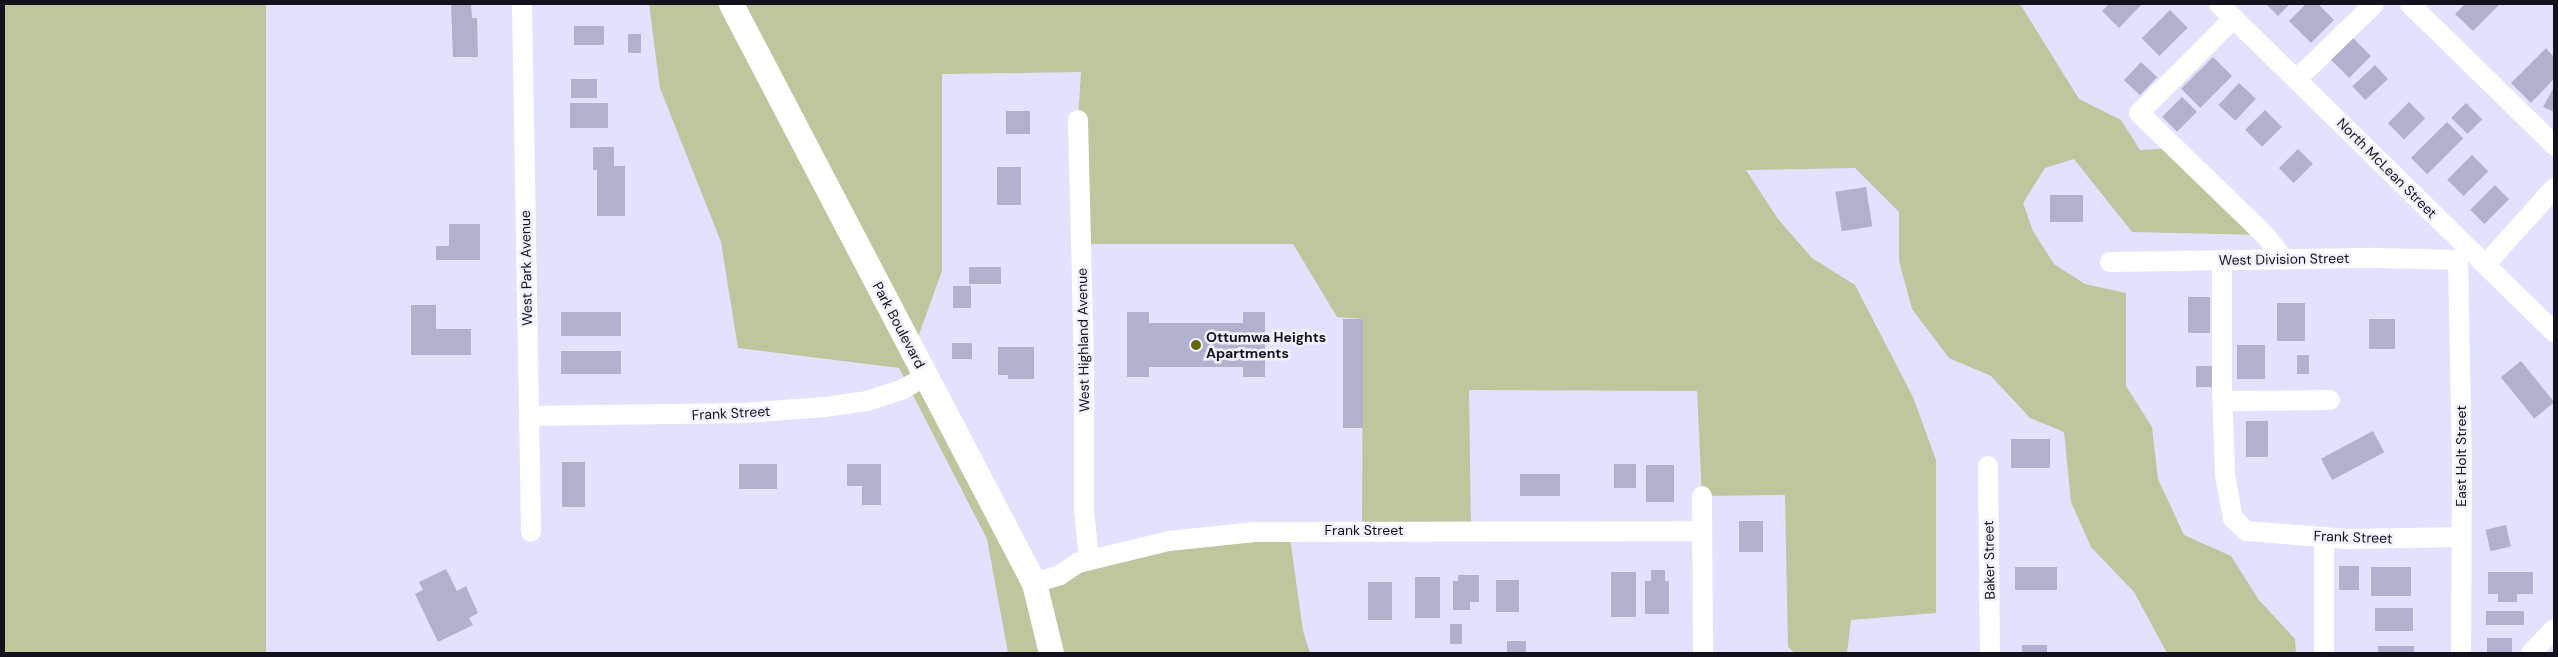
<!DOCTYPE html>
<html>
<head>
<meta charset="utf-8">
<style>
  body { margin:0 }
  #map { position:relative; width:2558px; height:657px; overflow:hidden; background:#e2e1fe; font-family:"DM Sans",sans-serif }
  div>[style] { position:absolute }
  .green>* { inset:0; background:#bfc59d; transform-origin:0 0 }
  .building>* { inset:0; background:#b2b1cd; transform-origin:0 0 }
  .minor>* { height:20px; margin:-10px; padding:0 10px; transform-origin:10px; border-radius:10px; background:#fff }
  .major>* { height:25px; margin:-12.5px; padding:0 12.5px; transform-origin:12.5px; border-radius:12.5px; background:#fff }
  .dots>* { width:14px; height:14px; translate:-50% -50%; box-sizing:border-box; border:2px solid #f1f1fc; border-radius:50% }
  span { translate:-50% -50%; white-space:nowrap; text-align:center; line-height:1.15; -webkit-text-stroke:5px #f1f1fc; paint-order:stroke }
  .street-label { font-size:14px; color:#13121c }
  .poi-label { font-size:14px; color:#13121c; font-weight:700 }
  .left { translate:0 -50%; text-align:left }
  .frame { position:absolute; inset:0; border:5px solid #13121c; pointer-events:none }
</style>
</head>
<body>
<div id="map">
  <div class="green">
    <div style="left:4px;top:4px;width:262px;height:649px"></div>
    <div style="clip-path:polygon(649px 4px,2020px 4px,2079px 99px,2121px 120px,2140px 150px,2175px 148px,2265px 235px,2132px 232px,2074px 159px,2045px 168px,2023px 203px,2033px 231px,2054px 264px,2085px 284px,2126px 293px,2126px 386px,2152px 427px,2158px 479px,2184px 535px,2231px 556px,2259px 600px,2295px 639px,2296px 653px,2167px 653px,2134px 592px,2091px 547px,2071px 502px,2064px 432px,2030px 418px,1991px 376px,1949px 358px,1912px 309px,1899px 261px,1899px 212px,1855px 168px,1746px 170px,1778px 219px,1812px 258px,1855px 285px,1913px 397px,1936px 460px,1936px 613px,1851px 620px,1847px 653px,1795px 653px,1788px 647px,1785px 495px,1702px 496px,1697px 391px,1469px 390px,1471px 531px,1362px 530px,1363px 319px,1337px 317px,1293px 244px,1081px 244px,1078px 120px,1081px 72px,942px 74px,942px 271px,913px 351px,1034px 583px,1078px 563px,1289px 531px,1303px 631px,1310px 653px,1008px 653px,987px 539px,899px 368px,738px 348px,721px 242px,660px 88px)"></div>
  </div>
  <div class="building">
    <div style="clip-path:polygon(451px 4px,471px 4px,472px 18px,477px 18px,478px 57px,453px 57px)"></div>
    <div style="clip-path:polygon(2109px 4px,2142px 4px,2119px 28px,2102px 11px)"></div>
    <div style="clip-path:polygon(2266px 4px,2290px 4px,2278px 16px)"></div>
    <div style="clip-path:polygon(2306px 4px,2318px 4px,2334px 20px,2311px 43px,2289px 21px)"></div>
    <div style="clip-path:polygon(2465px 4px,2500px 4px,2473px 31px,2455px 14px)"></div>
    <div style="left:2170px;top:10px;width:25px;height:40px;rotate:45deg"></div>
    <div style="left:574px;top:26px;width:30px;height:19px"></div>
    <div style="left:628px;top:34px;width:13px;height:19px"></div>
    <div style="left:2352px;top:37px;width:27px;height:31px;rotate:45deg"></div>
    <div style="clip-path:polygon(2546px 48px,2554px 57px,2554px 79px,2531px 103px,2511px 83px)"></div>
    <div style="left:2213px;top:57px;width:27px;height:45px;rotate:45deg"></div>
    <div style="left:2141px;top:62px;width:22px;height:25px;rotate:43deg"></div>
    <div style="left:2375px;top:65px;width:19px;height:31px;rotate:47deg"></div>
    <div style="left:571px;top:79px;width:26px;height:19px"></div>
    <div style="left:2239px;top:83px;width:23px;height:30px;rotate:43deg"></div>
    <div style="clip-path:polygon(2553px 89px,2554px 90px,2554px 112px,2543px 107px)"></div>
    <div style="left:2182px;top:97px;width:21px;height:28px;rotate:45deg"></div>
    <div style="left:2409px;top:102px;width:23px;height:30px;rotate:45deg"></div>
    <div style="left:570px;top:103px;width:38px;height:25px"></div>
    <div style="left:2466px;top:103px;width:23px;height:21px;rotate:45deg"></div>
    <div style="left:2265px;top:110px;width:24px;height:28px;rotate:45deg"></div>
    <div style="left:1006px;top:111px;width:24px;height:23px"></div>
    <div style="left:2447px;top:122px;width:23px;height:51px;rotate:45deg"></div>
    <div style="clip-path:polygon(593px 147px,614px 147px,614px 166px,625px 166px,625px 216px,597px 216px,597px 170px,593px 170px)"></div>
    <div style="left:2298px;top:149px;width:21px;height:27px;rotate:45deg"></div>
    <div style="left:2472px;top:155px;width:23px;height:35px;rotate:45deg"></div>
    <div style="left:997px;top:167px;width:24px;height:38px"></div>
    <div style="left:2495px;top:185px;width:20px;height:35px;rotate:45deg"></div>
    <div style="left:1866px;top:187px;width:40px;height:31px;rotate:81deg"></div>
    <div style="left:2050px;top:195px;width:33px;height:27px"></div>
    <div style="clip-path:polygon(449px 224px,480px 224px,480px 260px,436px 260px,436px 246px,449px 246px)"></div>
    <div style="left:969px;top:267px;width:32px;height:17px"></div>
    <div style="left:953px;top:286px;width:18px;height:22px"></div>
    <div style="left:2188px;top:297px;width:22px;height:36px"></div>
    <div style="left:2277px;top:303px;width:28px;height:38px"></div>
    <div style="clip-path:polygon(411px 305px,436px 305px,436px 329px,471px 329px,471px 355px,411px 355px)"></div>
    <div style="left:561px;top:312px;width:60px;height:24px"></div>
    <div style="clip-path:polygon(1127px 312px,1149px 312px,1149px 323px,1243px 323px,1243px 312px,1265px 312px,1265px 377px,1243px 377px,1243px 367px,1149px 367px,1149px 377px,1127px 377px)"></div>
    <div style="left:1343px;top:319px;width:20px;height:109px"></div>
    <div style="left:2369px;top:319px;width:26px;height:30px"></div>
    <div style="left:952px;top:343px;width:20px;height:16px"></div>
    <div style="left:2237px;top:345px;width:28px;height:34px"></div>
    <div style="clip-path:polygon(998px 347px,1034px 347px,1034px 379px,1008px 379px,1008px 375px,998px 375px)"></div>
    <div style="left:561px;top:351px;width:60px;height:23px"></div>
    <div style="left:2297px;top:355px;width:12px;height:19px"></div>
    <div style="left:2521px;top:361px;width:53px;height:26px;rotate:51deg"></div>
    <div style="left:2196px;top:366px;width:19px;height:21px"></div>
    <div style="left:2246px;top:421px;width:22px;height:36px"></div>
    <div style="left:2373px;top:431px;width:24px;height:59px;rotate:62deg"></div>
    <div style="left:2011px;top:439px;width:39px;height:29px"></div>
    <div style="left:562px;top:462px;width:23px;height:45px"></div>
    <div style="left:739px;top:464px;width:38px;height:25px"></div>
    <div style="clip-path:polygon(847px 464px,881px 464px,881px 505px,862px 505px,862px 486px,847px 486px)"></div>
    <div style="left:1614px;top:464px;width:22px;height:24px"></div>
    <div style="left:1646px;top:465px;width:28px;height:37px"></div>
    <div style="left:1520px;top:474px;width:40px;height:22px"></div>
    <div style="left:1739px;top:521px;width:24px;height:31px"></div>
    <div style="left:2506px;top:525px;width:22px;height:21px;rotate:77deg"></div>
    <div style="left:2339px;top:566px;width:20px;height:24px"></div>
    <div style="left:2015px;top:567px;width:42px;height:23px"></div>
    <div style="left:2371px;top:567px;width:40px;height:29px"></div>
    <div style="clip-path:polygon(446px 569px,457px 591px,466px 586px,478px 613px,469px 618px,473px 625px,438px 642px,415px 594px,423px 590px,419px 582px)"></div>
    <div style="clip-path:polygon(1651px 570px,1665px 570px,1665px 581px,1669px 581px,1669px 614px,1645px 614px,1645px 581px,1651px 581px)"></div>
    <div style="left:1611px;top:572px;width:25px;height:45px"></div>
    <div style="clip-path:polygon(2488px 572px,2533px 572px,2533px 594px,2517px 594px,2517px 602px,2498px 602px,2498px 594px,2488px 594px)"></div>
    <div style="clip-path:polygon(1458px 575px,1479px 575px,1479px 602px,1470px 602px,1470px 610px,1453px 610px,1453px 581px,1458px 581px)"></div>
    <div style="left:1415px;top:577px;width:25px;height:41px"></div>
    <div style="left:1496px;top:580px;width:23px;height:32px"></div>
    <div style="left:1368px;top:582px;width:24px;height:38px"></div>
    <div style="left:2375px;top:608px;width:38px;height:23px"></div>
    <div style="left:2486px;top:611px;width:38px;height:14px"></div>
    <div style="left:1450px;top:624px;width:12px;height:20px"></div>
    <div style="left:2487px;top:638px;width:25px;height:15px"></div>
    <div style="left:1507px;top:641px;width:19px;height:12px"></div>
    <div style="left:2022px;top:645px;width:25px;height:8px"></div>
    <div style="left:2378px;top:646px;width:36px;height:7px"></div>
  </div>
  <div class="minor">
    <div style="left:522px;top:4px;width:528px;rotate:89.02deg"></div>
    <div style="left:2219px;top:4px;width:469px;rotate:44.4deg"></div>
    <div style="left:2410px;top:4px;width:202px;rotate:44.4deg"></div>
    <div style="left:2234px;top:18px;width:134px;rotate:135deg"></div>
    <div style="left:2139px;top:113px;width:175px;rotate:44.1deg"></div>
    <div style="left:2265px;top:235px;width:31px;rotate:52deg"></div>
    <div style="left:2297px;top:79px;width:107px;rotate:-44.2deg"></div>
    <div style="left:1078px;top:120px;width:254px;rotate:88.6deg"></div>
    <div style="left:1084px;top:374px;width:136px;rotate:90deg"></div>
    <div style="left:1084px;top:510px;width:49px;rotate:84.2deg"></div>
    <div style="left:2222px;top:260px;width:127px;rotate:90deg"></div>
    <div style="left:2222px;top:387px;width:88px;rotate:88deg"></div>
    <div style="left:2225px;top:475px;width:44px;rotate:79.5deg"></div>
    <div style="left:2233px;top:518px;width:18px;rotate:45deg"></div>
    <div style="left:2246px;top:531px;width:102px;rotate:4.5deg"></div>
    <div style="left:2348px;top:539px;width:112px;rotate:-1deg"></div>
    <div style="left:2458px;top:260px;width:206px;rotate:88.9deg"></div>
    <div style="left:2462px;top:466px;width:187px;rotate:90.3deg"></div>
    <div style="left:2110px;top:262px;width:266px;rotate:-0.9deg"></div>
    <div style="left:2376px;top:258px;width:82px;rotate:1.4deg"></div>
    <div style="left:2485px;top:265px;width:103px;rotate:-48.1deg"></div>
    <div style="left:2223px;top:401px;width:107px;rotate:-0.5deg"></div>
    <div style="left:530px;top:416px;width:213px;rotate:-0.8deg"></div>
    <div style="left:743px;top:413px;width:82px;rotate:-4.2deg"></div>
    <div style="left:825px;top:407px;width:42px;rotate:-8.1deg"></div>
    <div style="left:867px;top:401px;width:38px;rotate:-18deg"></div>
    <div style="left:903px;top:389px;width:26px;rotate:-29deg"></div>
    <div style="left:1988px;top:466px;width:187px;rotate:89.4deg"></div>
    <div style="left:1702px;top:496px;width:157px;rotate:89.6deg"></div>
    <div style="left:2324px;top:537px;width:116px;rotate:90deg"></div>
    <div style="left:1034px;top:583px;width:27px;rotate:-17deg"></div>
    <div style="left:1060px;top:575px;width:22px;rotate:-34deg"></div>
    <div style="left:1078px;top:563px;width:94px;rotate:-13.6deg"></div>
    <div style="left:1169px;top:541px;width:86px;rotate:-6deg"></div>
    <div style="left:1255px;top:532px;width:446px;rotate:-0.1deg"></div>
    <div style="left:2531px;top:653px;width:33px;rotate:-46deg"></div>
  </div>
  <div class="major">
    <div style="left:731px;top:4px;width:653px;rotate:62.38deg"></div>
    <div style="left:1034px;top:583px;width:72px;rotate:76.3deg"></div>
  </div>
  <div class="dots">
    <div style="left:1196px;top:345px;background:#60690c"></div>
  </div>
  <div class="street-label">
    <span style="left:2387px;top:168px;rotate:45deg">North McLean Street</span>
    <span style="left:2284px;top:259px;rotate:-1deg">West Division Street</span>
    <span style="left:526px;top:268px;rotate:-91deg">West Park Avenue</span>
    <span style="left:899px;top:325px;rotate:62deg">Park Boulevard</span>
    <span style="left:1083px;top:340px;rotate:-91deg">West Highland Avenue</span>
    <span style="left:731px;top:413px;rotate:-3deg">Frank Street</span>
    <span style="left:2461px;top:456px;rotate:-90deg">East Holt Street</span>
    <span style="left:1364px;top:530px">Frank Street</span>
    <span style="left:2353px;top:537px;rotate:2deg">Frank Street</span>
    <span style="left:1989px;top:560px;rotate:-91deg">Baker Street</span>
  </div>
  <div class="poi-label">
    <span class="left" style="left:1206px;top:345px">Ottumwa Heights<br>Apartments</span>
  </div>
  <div class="frame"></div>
</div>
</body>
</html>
